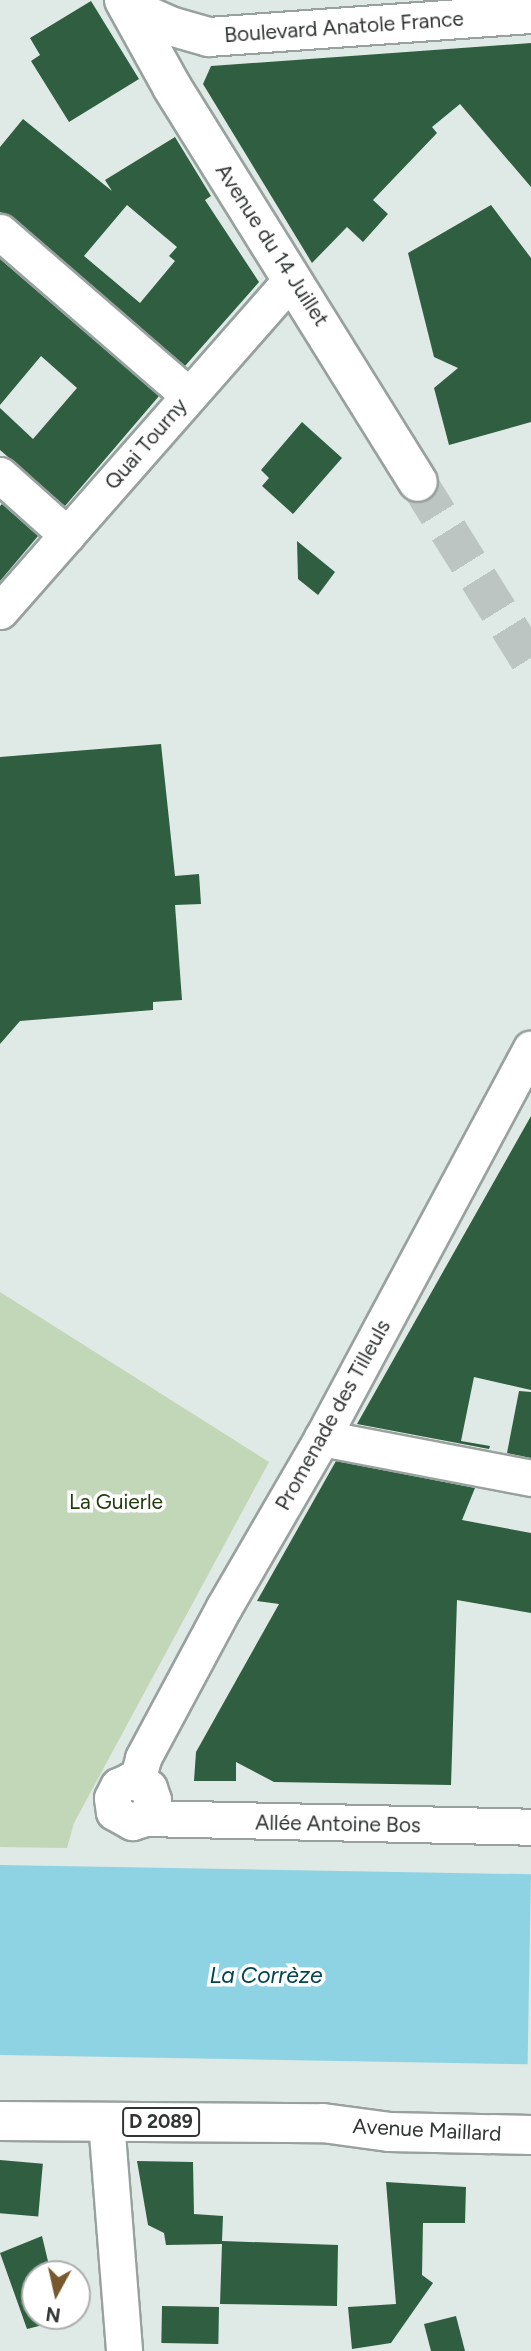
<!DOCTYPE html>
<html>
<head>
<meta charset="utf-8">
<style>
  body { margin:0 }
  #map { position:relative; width:531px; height:2351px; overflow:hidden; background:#dfe9e5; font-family:Figtree,sans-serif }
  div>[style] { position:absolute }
  .green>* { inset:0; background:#c2d7b7 }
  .water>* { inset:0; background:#8dd3e3; transform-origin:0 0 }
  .building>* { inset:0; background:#2f5f40; transform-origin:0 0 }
  .secondary-tunnel>* { height:38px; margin-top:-19px; transform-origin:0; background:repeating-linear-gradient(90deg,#bcc5c2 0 38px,transparent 0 57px) }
  .roads { filter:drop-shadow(2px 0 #98a19e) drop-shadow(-2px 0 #98a19e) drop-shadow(0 2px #98a19e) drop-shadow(0 -2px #98a19e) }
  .street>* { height:35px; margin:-17.5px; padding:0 17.5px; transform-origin:17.5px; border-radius:17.5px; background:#fff }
  .secondary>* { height:38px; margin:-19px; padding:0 19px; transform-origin:19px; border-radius:19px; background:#fff }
  .primary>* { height:38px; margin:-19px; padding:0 19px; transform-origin:19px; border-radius:19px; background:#fff }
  span { translate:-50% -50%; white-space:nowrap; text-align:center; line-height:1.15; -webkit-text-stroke:7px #fff; paint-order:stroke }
  .shield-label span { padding:2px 5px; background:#fff; border:2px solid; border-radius:5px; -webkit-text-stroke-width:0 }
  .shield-label { font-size:19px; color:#313534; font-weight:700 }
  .street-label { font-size:21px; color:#313534 }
  .park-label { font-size:21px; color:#203c0a }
  .water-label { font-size:23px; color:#024450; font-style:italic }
  .north { position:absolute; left:21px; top:2260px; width:70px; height:70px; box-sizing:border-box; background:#fff; border:2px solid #adaeae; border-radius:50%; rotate:188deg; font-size:19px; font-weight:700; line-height:28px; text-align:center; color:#313534 }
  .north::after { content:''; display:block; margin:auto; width:24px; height:32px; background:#77592d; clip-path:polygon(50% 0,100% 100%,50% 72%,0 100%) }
</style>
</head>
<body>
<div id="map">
  <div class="green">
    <div style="clip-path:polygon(0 1292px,269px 1462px,74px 1823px,67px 1848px,0 1847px)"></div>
  </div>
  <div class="water">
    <div style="left:0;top:1865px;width:531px;height:190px;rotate:1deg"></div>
  </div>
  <div class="building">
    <div style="clip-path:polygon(91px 1px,139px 79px,69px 122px,31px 61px,40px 55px,30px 38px)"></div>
    <div style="clip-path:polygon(531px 43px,531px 187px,460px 104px,432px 127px,437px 133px,373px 200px,388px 214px,363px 242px,347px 227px,312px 263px,203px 84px,211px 66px)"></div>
    <div style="clip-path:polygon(evenodd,23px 119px,112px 191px,105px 180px,175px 137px,211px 196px,205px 200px,259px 282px,185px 366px,13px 217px,0 212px,0 147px,23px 119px,127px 205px,177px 247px,169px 256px,175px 261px,140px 303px,84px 256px,127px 205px)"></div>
    <div style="clip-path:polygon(491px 205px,531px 258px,531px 422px,449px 445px,434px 388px,458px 368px,434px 357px,408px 253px)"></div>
    <div style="clip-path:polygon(0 259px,159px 396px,65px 506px,0 450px,0 408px,33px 439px,77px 388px,41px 356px,0 405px)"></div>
    <div style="clip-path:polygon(302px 422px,342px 458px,293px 514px,262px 486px,269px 478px,261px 470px)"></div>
    <div style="clip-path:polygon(2px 504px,38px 536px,0 581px,0 506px)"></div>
    <div style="clip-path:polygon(297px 541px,335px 572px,318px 595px,298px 579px)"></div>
    <div style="clip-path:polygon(161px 744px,175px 876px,199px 874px,201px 904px,175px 905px,182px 1000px,153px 1002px,153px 1010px,20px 1021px,0 1044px,0 757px)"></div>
    <div style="clip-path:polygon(531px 1116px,531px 1390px,474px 1377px,461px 1441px,490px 1446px,489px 1449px,357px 1424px)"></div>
    <div style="clip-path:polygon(519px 1391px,531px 1392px,531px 1458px,507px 1453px)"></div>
    <div style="clip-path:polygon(336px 1461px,475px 1488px,462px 1520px,531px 1533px,531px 1613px,457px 1600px,451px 1785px,274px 1782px,236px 1762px,236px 1781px,194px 1781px,196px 1752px,279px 1604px,257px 1601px)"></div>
    <div style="left:0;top:2160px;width:43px;height:53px;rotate:5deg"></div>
    <div style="clip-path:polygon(137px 2161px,193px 2162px,194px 2214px,223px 2216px,222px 2241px,338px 2245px,337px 2306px,220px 2304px,222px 2244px,166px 2245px,164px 2233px,148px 2225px)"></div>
    <div style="clip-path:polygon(386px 2182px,466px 2187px,465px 2223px,423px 2223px,422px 2275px,433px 2283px,391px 2343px,352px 2349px,348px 2307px,396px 2304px)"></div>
    <div style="clip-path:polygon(42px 2236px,51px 2274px,35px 2274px,35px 2316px,62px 2316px,63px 2320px,27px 2329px,0 2253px)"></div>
    <div style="left:162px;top:2306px;width:57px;height:37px;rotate:1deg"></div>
    <div style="clip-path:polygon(456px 2316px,465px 2351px,431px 2351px,424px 2324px)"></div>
  </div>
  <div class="secondary-tunnel">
    <div style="left:418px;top:482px;width:213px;rotate:58deg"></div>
  </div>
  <div class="roads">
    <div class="street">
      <div style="left:0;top:232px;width:249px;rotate:40.9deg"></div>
      <div style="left:0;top:475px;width:90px;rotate:41.8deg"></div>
      <div style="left:0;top:611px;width:442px;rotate:-48.7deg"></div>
      <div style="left:322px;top:1438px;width:213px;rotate:10.8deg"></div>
      <div style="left:137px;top:1781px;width:24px;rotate:-75deg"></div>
      <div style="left:143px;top:1758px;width:171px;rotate:-61.8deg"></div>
      <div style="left:224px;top:1607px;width:195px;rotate:-59.9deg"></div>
      <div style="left:322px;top:1438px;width:442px;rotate:-61.8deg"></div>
      <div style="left:145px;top:1818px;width:20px;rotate:-66deg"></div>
      <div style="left:153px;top:1800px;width:13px;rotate:-108deg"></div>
      <div style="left:149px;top:1788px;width:20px;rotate:-156deg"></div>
      <div style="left:131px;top:1780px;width:14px;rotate:155deg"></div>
      <div style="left:118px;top:1786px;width:13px;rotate:117deg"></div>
      <div style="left:112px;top:1798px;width:14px;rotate:82deg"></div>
      <div style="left:114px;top:1812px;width:21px;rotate:29deg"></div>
      <div style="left:132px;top:1822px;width:14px;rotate:-17deg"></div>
      <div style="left:145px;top:1818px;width:386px;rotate:1.3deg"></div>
      <div style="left:106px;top:2121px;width:231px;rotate:85.5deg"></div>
    </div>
    <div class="secondary">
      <div style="left:124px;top:0;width:99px;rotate:61.1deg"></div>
      <div style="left:172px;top:87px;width:465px;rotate:58.1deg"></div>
      <div style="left:128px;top:7px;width:46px;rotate:24.3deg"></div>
      <div style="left:170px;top:26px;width:41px;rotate:15.8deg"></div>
      <div style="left:209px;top:37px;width:323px;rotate:-4.1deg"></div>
    </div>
    <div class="primary">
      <div style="left:0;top:2121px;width:323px;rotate:0.4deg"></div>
      <div style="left:323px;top:2123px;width:68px;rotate:7.7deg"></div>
      <div style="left:390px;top:2132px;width:141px;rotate:1.2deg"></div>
    </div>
  </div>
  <div class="shield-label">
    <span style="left:161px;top:2122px">D 2089</span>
  </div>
  <div class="street-label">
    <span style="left:344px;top:27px;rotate:-4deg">Boulevard Anatole France</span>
    <span style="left:272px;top:245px;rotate:57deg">Avenue du 14 Juillet</span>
    <span style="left:146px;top:444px;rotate:-49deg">Quai Tourny</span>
    <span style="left:333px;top:1415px;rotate:-61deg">Promenade des Tilleuls</span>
    <span style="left:338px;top:1824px;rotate:1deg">Allée Antoine Bos</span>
    <span style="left:427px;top:2130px;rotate:3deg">Avenue Maillard</span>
  </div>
  <div class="park-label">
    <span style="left:116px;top:1502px">La Guierle</span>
  </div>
  <div class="water-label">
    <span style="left:266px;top:1975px">La Corrèze</span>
  </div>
  <div class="north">N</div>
</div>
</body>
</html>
